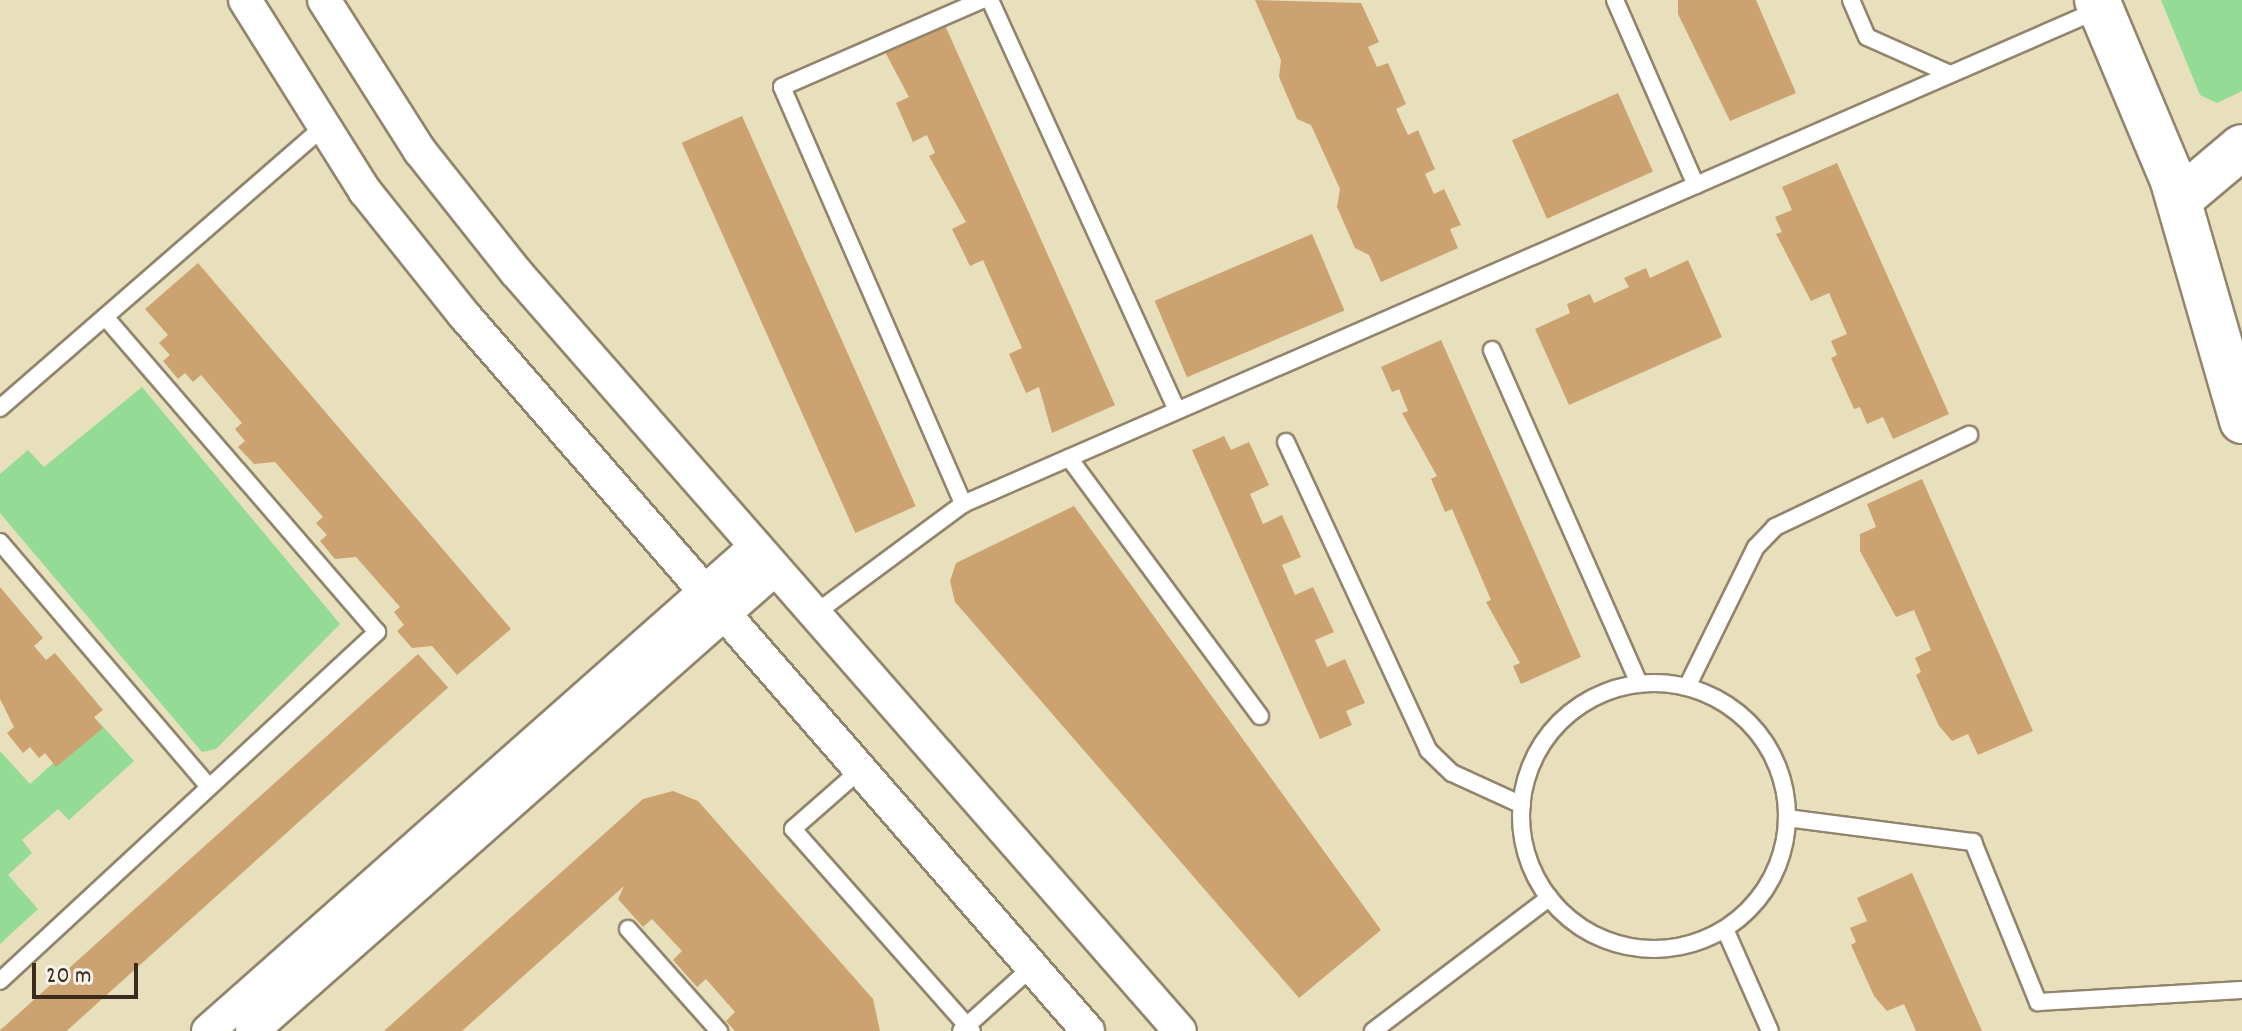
<!DOCTYPE html>
<html>
<head>
<meta charset="utf-8">
<style>
  body { margin:0 }
  #map { position:relative; width:2242px; height:1031px; overflow:hidden; background:#e8e0bc; font-family:Dekko,sans-serif }
  div>[style] { position:absolute }
  .green>* { inset:0; background:#94db96 }
  .building>* { inset:0; background:#cda271; transform-origin:0 0 }
  .roads { filter:drop-shadow(2px 0 #92856d) drop-shadow(-2px 0 #92856d) drop-shadow(0 2px #92856d) drop-shadow(0 -2px #92856d) }
  .service>* { height:16px; margin:-8px; padding:0 8px; transform-origin:8px; border-radius:8px; background:#fff }
  .service>.ring { margin:-8px; padding:0; box-sizing:content-box; background:none; border:16px solid #fff; border-radius:50% }
  .minor>* { height:32px; margin:-16px; padding:0 16px; transform-origin:16px; border-radius:16px; background:#fff }
  .secondary>* { height:44px; margin:-22px; padding:0 22px; transform-origin:22px; border-radius:22px; background:#fff }
  span { translate:-50% -50%; white-space:nowrap; text-align:center; line-height:1.15; -webkit-text-stroke:6px #f7f3e8; paint-order:stroke }
  .scale { position:absolute; left:32px; top:963px; width:106px; height:36px; box-sizing:border-box; border:4px solid #3b2a1e; border-top:0; padding-left:10px; font-size:24px; line-height:28px; white-space:nowrap; color:#3b2a1e; -webkit-text-stroke:6px #f7f3e8; paint-order:stroke }
</style>
</head>
<body>
<div id="map">
  <div class="green">
    <div style="clip-path:polygon(2161px 0,2242px 0,2242px 91px,2217px 103px,2200px 95px)"></div>
    <div style="clip-path:polygon(142px 387px,340px 624px,216px 749px,202px 752px,0 513px,0 474px,28px 450px,44px 467px)"></div>
    <div style="clip-path:polygon(99px 722px,134px 761px,69px 820px,58px 809px,22px 840px,32px 853px,8px 875px,38px 909px,0 944px,0 751px,30px 784px)"></div>
  </div>
  <div class="building">
    <div style="clip-path:polygon(1255px 0,1361px 3px,1379px 42px,1368px 47px,1377px 67px,1388px 63px,1406px 104px,1396px 109px,1408px 135px,1418px 130px,1435px 169px,1425px 174px,1434px 194px,1444px 189px,1461px 225px,1450px 229px,1458px 248px,1381px 282px,1369px 255px,1355px 248px,1337px 207px,1340px 189px,1311px 125px,1297px 119px,1279px 77px,1281px 60px)"></div>
    <div style="clip-path:polygon(1678px 0,1756px 0,1796px 93px,1730px 121px,1678px 14px)"></div>
    <div style="clip-path:polygon(944px 23px,1115px 405px,1052px 433px,1039px 387px,1026px 393px,1009px 354px,1022px 348px,983px 260px,970px 266px,952px 229px,966px 222px,929px 156px,935px 153px,927px 135px,913px 142px,896px 103px,909px 97px,884px 50px)"></div>
    <div style="left:1618px;top:93px;width:86px;height:116px;rotate:66deg"></div>
    <div style="left:742px;top:116px;width:427px;height:66px;rotate:66deg"></div>
    <div style="clip-path:polygon(1837px 163px,1949px 414px,1893px 439px,1883px 417px,1867px 424px,1860px 407px,1854px 409px,1831px 358px,1837px 355px,1831px 341px,1847px 334px,1829px 293px,1811px 301px,1776px 234px,1782px 232px,1775px 217px,1792px 210px,1782px 187px)"></div>
    <div style="left:1312px;top:234px;width:83px;height:171px;rotate:67deg"></div>
    <div style="clip-path:polygon(1688px 260px,1722px 337px,1569px 405px,1535px 329px,1570px 313px,1567px 304px,1590px 294px,1594px 303px,1629px 287px,1624px 278px,1646px 268px,1650px 278px)"></div>
    <div style="clip-path:polygon(198px 263px,511px 629px,457px 675px,432px 646px,412px 648px,397px 631px,404px 625px,394px 612px,400px 607px,356px 557px,335px 559px,320px 541px,327px 535px,316px 523px,323px 517px,275px 462px,254px 464px,238px 447px,245px 441px,235px 429px,242px 423px,201px 375px,193px 382px,185px 373px,178px 379px,163px 361px,170px 355px,159px 343px,168px 335px,145px 309px)"></div>
    <div style="clip-path:polygon(1441px 340px,1581px 657px,1521px 684px,1513px 666px,1520px 663px,1486px 602px,1491px 600px,1452px 509px,1445px 512px,1431px 479px,1437px 476px,1402px 413px,1408px 411px,1399px 389px,1392px 392px,1381px 367px)"></div>
    <div style="clip-path:polygon(1224px 436px,1231px 450px,1249px 442px,1269px 485px,1250px 494px,1263px 524px,1282px 515px,1301px 557px,1282px 565px,1295px 595px,1313px 587px,1334px 632px,1315px 640px,1327px 667px,1345px 659px,1365px 703px,1346px 711px,1352px 725px,1320px 739px,1192px 450px)"></div>
    <div style="clip-path:polygon(1922px 479px,2033px 731px,1978px 755px,1968px 734px,1952px 741px,1939px 726px,1916px 675px,1921px 672px,1915px 658px,1931px 650px,1914px 610px,1896px 617px,1860px 551px,1860px 534px,1876px 527px,1867px 504px)"></div>
    <div style="clip-path:polygon(1074px 506px,1381px 930px,1299px 998px,955px 602px,950px 581px,956px 563px)"></div>
    <div style="clip-path:polygon(0 587px,43px 638px,34px 646px,46px 660px,55px 653px,103px 710px,94px 717px,103px 728px,56px 767px,45px 753px,39px 758px,30px 747px,23px 753px,7px 733px,14px 727px,0 699px)"></div>
    <div style="left:418px;top:654px;width:45px;height:563px;rotate:48deg"></div>
    <div style="clip-path:polygon(673px 791px,698px 801px,873px 999px,880px 1031px,735px 1031px,726px 1021px,735px 1012px,706px 979px,697px 987px,673px 960px,682px 951px,652px 919px,643px 927px,618px 899px,624px 886px,462px 1031px,384px 1031px,643px 799px)"></div>
    <div style="clip-path:polygon(1912px 873px,1982px 1031px,1916px 1031px,1904px 1004px,1887px 1011px,1874px 996px,1851px 945px,1856px 942px,1850px 928px,1867px 921px,1857px 898px)"></div>
  </div>
  <div class="roads">
    <div class="service">
      <div style="left:982px;top:0;width:218px;rotate:156.5deg"></div>
      <div style="left:782px;top:87px;width:455px;rotate:66.5deg"></div>
      <div style="left:963px;top:504px;width:1238px;rotate:-23.52deg"></div>
      <div style="left:990px;top:0;width:451px;rotate:65.5deg"></div>
      <div style="left:1615px;top:0;width:202px;rotate:66.4deg"></div>
      <div style="left:1851px;top:0;width:40px;rotate:66.6deg"></div>
      <div style="left:1867px;top:37px;width:91px;rotate:24deg"></div>
      <div style="left:1492px;top:350px;width:365px;rotate:66.2deg"></div>
      <div style="left:0;top:408px;width:427px;rotate:-41deg"></div>
      <div style="left:1286px;top:442px;width:339px;rotate:65.2deg"></div>
      <div style="left:1428px;top:750px;width:33px;rotate:44deg"></div>
      <div style="left:1452px;top:773px;width:77px;rotate:24.6deg"></div>
      <div style="left:1069px;top:458px;width:321px;rotate:53.5deg"></div>
      <div style="left:0;top:542px;width:322px;rotate:49.5deg"></div>
      <div style="left:813px;top:615px;width:187px;rotate:-36.5deg"></div>
      <div class="ring" style="left:1521px;top:683px;width:250px;height:250px"></div>
      <div style="left:1687px;top:687px;width:156px;rotate:-63.8deg"></div>
      <div style="left:1756px;top:547px;width:28px;rotate:-46deg"></div>
      <div style="left:1775px;top:527px;width:215px;rotate:-25.4deg"></div>
      <div style="left:859px;top:771px;width:88px;rotate:138.7deg"></div>
      <div style="left:793px;top:829px;width:270px;rotate:48.5deg"></div>
      <div style="left:1787px;top:818px;width:188px;rotate:7.4deg"></div>
      <div style="left:1973px;top:842px;width:173px;rotate:67.9deg"></div>
      <div style="left:2038px;top:1002px;width:204px;rotate:-3.4deg"></div>
      <div style="left:628px;top:929px;width:137px;rotate:48.3deg"></div>
      <div style="left:1725px;top:929px;width:111px;rotate:66.2deg"></div>
      <div style="left:0;top:981px;width:514px;rotate:-42.79deg"></div>
      <div style="left:377px;top:632px;width:416px;rotate:-130.8deg"></div>
      <div style="left:961px;top:1031px;width:96px;rotate:-42deg"></div>
      <div style="left:1373px;top:1031px;width:221px;rotate:-37.1deg"></div>
    </div>
    <div class="minor">
      <div style="left:245px;top:0;width:226px;rotate:57.9deg"></div>
      <div style="left:365px;top:191px;width:159px;rotate:51.4deg"></div>
      <div style="left:464px;top:315px;width:950px;rotate:48.93deg"></div>
      <div style="left:324px;top:0;width:179px;rotate:57.6deg"></div>
      <div style="left:420px;top:151px;width:154px;rotate:51.6deg"></div>
      <div style="left:516px;top:272px;width:1008px;rotate:48.82deg"></div>
      <div style="left:208px;top:1031px;width:729px;rotate:-41.5deg"></div>
      <div style="left:252px;top:1031px;width:696px;rotate:-41.45deg"></div>
    </div>
    <div class="secondary">
      <div style="left:2097px;top:0;width:193px;rotate:67.2deg"></div>
      <div style="left:2172px;top:178px;width:253px;rotate:73.9deg"></div>
      <div style="left:2179px;top:200px;width:82px;rotate:-40.1deg"></div>
    </div>
  </div>
  <div class="scale">20 m</div>
</div>
</body>
</html>
